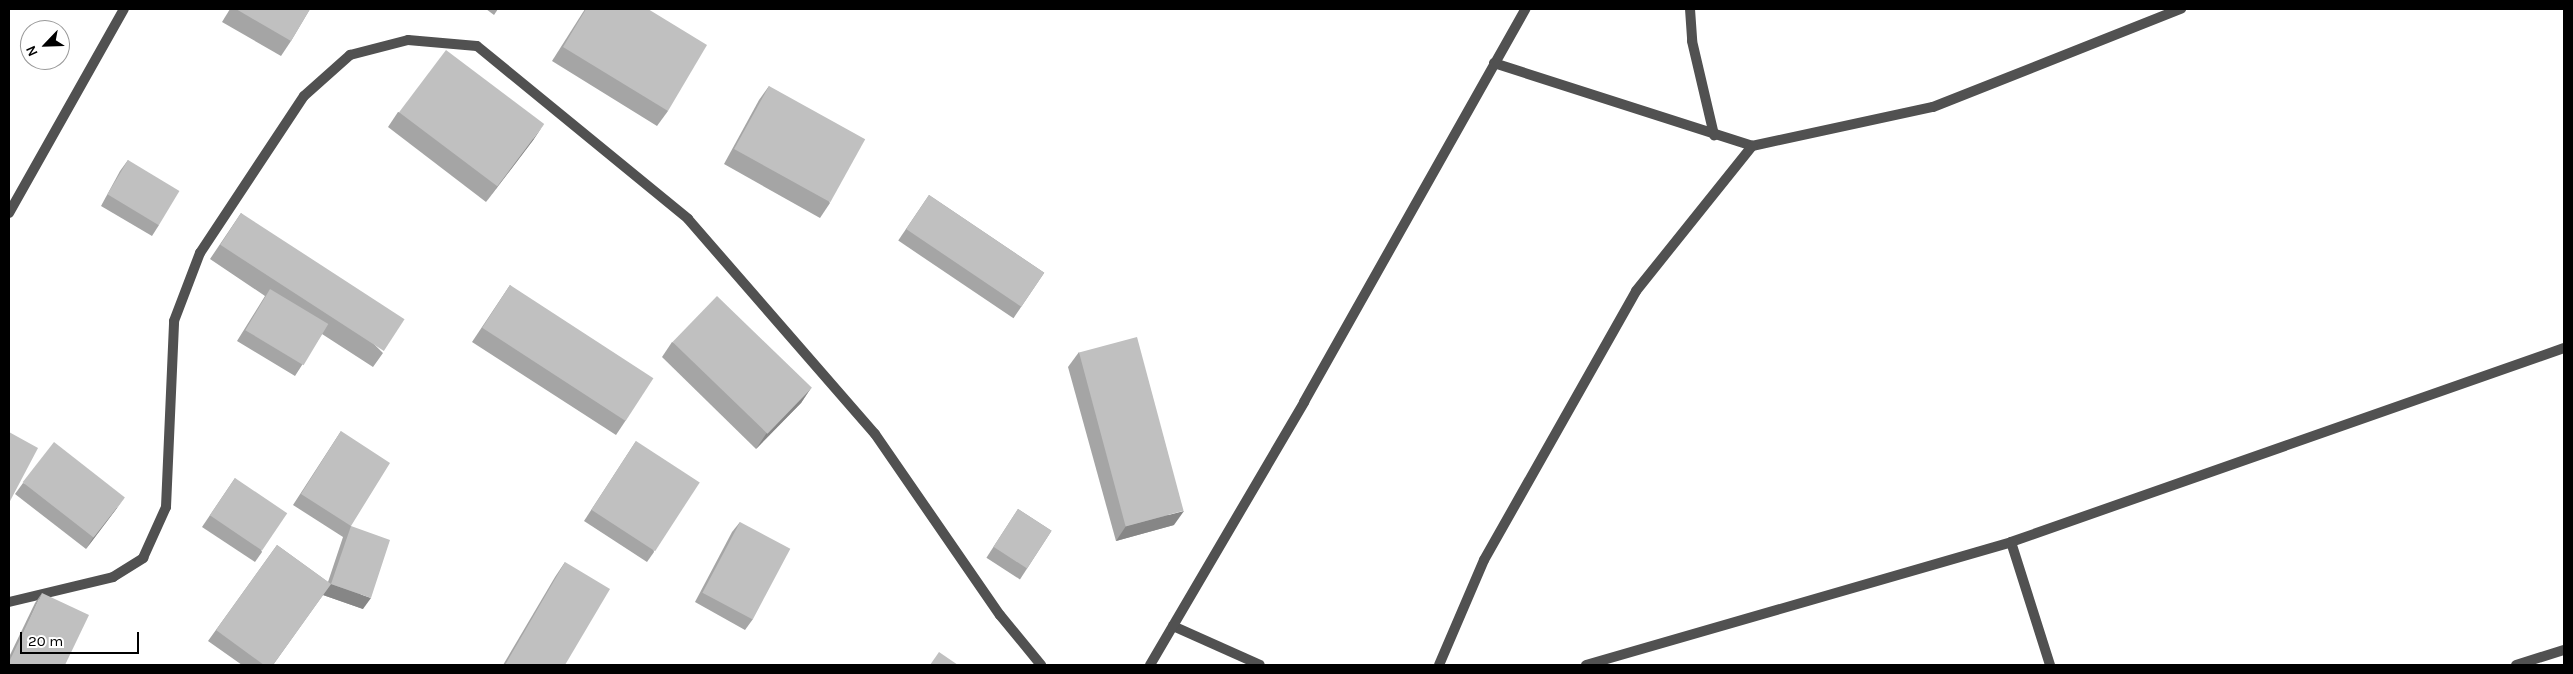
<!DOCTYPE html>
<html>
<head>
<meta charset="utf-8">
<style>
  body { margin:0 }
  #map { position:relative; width:2573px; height:674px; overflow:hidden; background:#fff; font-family:Karla,sans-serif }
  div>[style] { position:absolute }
  .street>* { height:10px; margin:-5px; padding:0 5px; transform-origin:5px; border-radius:5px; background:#515151 }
  .wall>* { inset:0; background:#a5a5a5; transform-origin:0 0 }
  .shaded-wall>* { inset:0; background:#868686 }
  .building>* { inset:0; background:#c0c0c0; transform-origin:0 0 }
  span { translate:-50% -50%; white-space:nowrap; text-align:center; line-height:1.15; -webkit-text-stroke:4.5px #fff; paint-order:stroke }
  .frame { position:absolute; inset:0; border:10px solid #000; pointer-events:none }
  .north { position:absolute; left:20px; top:20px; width:50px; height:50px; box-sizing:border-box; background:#fff; border:1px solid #999; border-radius:50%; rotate:246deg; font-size:14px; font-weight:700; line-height:20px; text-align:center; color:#000 }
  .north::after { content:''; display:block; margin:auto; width:18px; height:22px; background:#000; clip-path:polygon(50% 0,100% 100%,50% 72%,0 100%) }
  .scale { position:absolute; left:20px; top:632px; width:119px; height:22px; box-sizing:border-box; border:2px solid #000; border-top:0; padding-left:6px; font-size:15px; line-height:18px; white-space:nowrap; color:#000; -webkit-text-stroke:4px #fff; paint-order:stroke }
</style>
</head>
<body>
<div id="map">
  <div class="street">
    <div style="left:1690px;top:9px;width:32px;rotate:86deg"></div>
    <div style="left:1692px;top:41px;width:97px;rotate:76.8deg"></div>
    <div style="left:1494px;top:63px;width:271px;rotate:17.8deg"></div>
    <div style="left:1752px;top:146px;width:185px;rotate:-12.2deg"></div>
    <div style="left:1933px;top:107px;width:267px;rotate:-21.6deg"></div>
    <div style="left:9px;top:213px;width:234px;rotate:-60.6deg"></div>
    <div style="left:2011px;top:542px;width:129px;rotate:72.4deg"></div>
    <div style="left:9px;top:602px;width:107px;rotate:-13.5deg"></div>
    <div style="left:113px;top:577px;width:36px;rotate:-32deg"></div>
    <div style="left:143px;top:558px;width:56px;rotate:-65.7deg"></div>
    <div style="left:166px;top:507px;width:186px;rotate:-87.5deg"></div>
    <div style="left:174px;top:321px;width:73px;rotate:-69.1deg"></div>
    <div style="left:200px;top:253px;width:188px;rotate:-56.5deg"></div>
    <div style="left:304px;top:96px;width:62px;rotate:-41.7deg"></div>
    <div style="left:350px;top:55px;width:60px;rotate:-14.5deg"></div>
    <div style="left:408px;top:40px;width:69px;rotate:5deg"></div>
    <div style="left:477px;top:46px;width:273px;rotate:39.3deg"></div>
    <div style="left:688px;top:219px;width:285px;rotate:49deg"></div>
    <div style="left:875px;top:434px;width:220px;rotate:55.4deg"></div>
    <div style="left:1000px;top:615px;width:65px;rotate:50.6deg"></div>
    <div style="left:1173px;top:626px;width:95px;rotate:24.1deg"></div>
    <div style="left:1150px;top:665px;width:305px;rotate:-59.6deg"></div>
    <div style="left:1304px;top:402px;width:451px;rotate:-60.6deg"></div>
    <div style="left:1439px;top:665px;width:114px;rotate:-66.8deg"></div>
    <div style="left:1484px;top:560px;width:309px;rotate:-60.5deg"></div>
    <div style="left:1636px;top:291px;width:186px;rotate:-51.3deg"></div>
    <div style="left:1586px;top:665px;width:442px;rotate:-16.1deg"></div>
    <div style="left:2011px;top:542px;width:586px;rotate:-19.33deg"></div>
    <div style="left:2516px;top:665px;width:50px;rotate:-17.4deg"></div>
  </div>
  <div class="wall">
    <div style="clip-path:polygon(230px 9px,310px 9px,291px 41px,281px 56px,222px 22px)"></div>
    <div style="clip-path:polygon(486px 9px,498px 9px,494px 15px)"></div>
    <div style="clip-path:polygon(585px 9px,648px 9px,668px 111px,657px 126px,552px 61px)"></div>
    <div style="clip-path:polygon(769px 86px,830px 203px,820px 218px,724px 164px,759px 100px)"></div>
    <div style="clip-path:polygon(398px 112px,534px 139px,486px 202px,388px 127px)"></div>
    <div style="clip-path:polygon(128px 160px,159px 225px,152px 236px,101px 206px,120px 171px)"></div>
    <div style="left:929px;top:195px;width:139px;height:55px;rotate:34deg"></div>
    <div style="clip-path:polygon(241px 213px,383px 353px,373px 367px,322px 334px,295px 376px,237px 341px,265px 296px,210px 259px)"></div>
    <div style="clip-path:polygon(510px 285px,626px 420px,616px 435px,472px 342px)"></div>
    <div style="clip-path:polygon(672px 342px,811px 388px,801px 403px,756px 449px,662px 357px)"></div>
    <div style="clip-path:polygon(1079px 352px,1174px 525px,1116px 541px,1068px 367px)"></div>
    <div style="clip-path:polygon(341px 431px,351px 526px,363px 609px,323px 595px,273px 665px,242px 665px,208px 641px,277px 545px,328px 582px,343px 537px,293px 505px)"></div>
    <div style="clip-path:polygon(636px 441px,654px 552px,647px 562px,584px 521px)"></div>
    <div style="clip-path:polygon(235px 478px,262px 552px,255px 562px,202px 527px)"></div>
    <div style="clip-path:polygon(23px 483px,117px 508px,86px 549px,15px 494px)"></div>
    <div style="left:1018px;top:509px;width:40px;height:58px;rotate:33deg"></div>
    <div style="clip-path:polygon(740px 522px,753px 619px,745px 630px,695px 602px,732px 532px)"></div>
    <div style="clip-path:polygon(565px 562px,565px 665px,503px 665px,555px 577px)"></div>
    <div style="clip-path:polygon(42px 593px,9px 665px,9px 657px,35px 603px)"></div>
  </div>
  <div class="shaded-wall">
    <div style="clip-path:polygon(544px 124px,534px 139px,486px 202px,497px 187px)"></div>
    <div style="clip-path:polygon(811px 388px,801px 403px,756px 449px,766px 434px)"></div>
    <div style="clip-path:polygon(125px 497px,117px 508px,86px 549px,93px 538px)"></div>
    <div style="clip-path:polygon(1184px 511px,1174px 525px,1116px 541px,1126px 526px)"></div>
    <div style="clip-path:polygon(331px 584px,371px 598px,363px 609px,323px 595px)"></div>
  </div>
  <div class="building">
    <div style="clip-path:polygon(236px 9px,310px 9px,291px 41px)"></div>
    <div style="clip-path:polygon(586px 9px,648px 9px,707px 45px,668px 111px,563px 47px)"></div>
    <div style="left:446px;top:50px;width:123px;height:78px;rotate:37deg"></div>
    <div style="left:769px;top:86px;width:110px;height:72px;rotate:29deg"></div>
    <div style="left:128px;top:160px;width:60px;height:40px;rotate:31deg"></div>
    <div style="left:929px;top:195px;width:139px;height:41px;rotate:34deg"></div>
    <div style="left:241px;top:213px;width:195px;height:38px;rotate:33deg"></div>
    <div style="left:510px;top:285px;width:171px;height:51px;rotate:33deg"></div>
    <div style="left:270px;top:289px;width:68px;height:48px;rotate:31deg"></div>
    <div style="left:717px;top:296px;width:132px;height:64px;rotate:44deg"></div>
    <div style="left:1137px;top:337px;width:180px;height:60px;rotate:75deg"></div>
    <div style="clip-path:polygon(341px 431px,390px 463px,351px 526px,390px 540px,371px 598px,331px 584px,351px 526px,301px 494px)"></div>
    <div style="clip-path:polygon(9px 432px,38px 448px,9px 503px)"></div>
    <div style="left:636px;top:441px;width:76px;height:82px;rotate:33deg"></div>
    <div style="left:54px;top:442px;width:90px;height:51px;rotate:38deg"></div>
    <div style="left:235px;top:478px;width:63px;height:45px;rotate:34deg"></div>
    <div style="left:1018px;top:509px;width:40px;height:45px;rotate:33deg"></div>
    <div style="left:740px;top:522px;width:57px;height:80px;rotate:28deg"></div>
    <div style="clip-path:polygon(277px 545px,331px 584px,273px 665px,264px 665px,216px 630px)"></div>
    <div style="clip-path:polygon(565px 562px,610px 589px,565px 665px,505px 665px)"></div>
    <div style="clip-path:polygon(42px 593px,89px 615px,65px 665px,9px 665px,9px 662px)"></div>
    <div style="clip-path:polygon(939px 652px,958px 665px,930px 665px)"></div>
  </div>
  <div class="frame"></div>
  <div class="north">N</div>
  <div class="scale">20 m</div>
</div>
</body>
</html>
